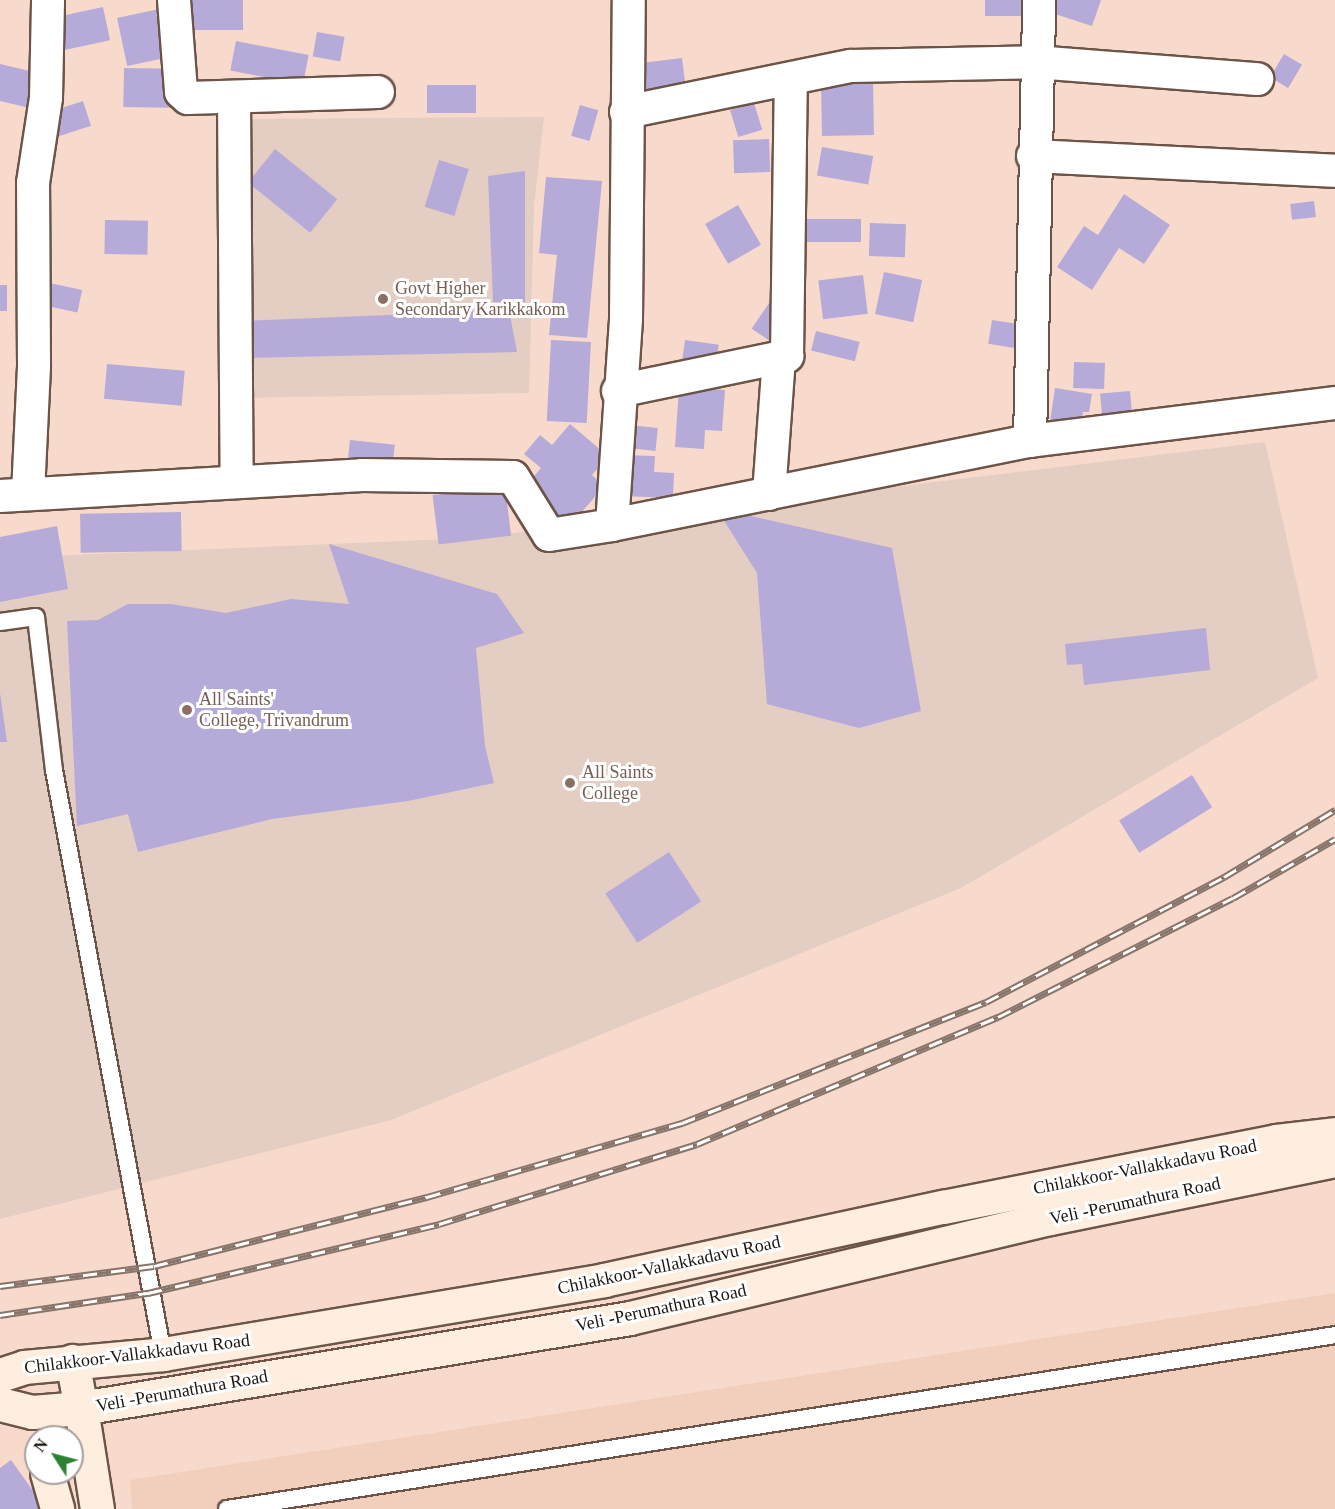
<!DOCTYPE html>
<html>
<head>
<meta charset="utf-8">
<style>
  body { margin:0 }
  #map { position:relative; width:1335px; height:1509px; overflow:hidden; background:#f7dacb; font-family:Georgia,serif }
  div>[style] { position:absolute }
  .built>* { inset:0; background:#f2cebc }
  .education>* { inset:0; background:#e4cdc2 }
  .building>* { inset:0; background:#b6aad9; transform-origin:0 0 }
  .roads { filter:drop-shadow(2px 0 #6c5448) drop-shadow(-2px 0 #6c5448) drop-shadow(0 2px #6c5448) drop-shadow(0 -2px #6c5448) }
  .lane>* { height:16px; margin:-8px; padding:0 8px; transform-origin:8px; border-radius:8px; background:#fff }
  .street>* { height:32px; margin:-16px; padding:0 16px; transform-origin:16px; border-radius:16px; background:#fff }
  .secondary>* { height:33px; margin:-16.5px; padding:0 16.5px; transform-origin:16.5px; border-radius:16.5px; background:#feeedf }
  .rail>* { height:7px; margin-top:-3.5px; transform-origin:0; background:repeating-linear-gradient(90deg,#fff 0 14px,#87746a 0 28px); box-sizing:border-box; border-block:2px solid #87746a }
  .dots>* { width:16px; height:16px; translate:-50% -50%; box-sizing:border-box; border:3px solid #fff; border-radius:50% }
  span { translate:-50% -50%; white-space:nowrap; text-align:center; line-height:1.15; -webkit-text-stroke:6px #fff; paint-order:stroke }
  .education-label { font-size:18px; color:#785e54 }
  .left { translate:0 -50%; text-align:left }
  .street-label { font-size:18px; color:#1f1510 }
  .north { position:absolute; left:24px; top:1425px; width:60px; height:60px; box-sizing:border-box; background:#fff; border:2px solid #a5a19f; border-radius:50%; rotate:306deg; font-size:16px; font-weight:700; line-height:24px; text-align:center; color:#1f1510 }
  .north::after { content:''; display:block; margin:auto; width:21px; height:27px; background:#2b8332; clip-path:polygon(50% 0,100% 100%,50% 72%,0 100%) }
</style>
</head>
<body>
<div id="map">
  <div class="built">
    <div style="clip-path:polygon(1335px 1293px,1335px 1509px,132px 1509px,130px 1480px)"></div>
  </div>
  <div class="education">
    <div style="clip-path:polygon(544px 117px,534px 206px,529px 393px,234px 398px,236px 119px)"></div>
    <div style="clip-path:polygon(1265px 442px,1318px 678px,961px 888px,391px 1120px,0 1219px,0 558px,474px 538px)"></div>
  </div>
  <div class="building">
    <div style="left:183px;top:0;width:60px;height:30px"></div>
    <div style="left:985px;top:0;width:46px;height:16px"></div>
    <div style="clip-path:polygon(1056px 0,1101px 0,1092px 26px,1052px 13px)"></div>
    <div style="left:103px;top:7px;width:34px;height:50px;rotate:78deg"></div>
    <div style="left:164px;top:8px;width:49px;height:48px;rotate:78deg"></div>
    <div style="left:317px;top:32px;width:28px;height:25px;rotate:10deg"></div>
    <div style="left:236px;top:41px;width:74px;height:30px;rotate:11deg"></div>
    <div style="left:1284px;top:54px;width:21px;height:27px;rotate:31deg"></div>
    <div style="left:682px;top:58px;width:35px;height:47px;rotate:83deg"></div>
    <div style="clip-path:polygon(0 64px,38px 73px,30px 108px,0 101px)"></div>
    <div style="left:124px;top:68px;width:49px;height:39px;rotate:1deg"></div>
    <div style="left:873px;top:80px;width:55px;height:52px;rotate:89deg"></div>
    <div style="left:427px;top:85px;width:49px;height:28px"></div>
    <div style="left:83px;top:101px;width:26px;height:37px;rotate:72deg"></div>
    <div style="left:754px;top:103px;width:28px;height:25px;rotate:73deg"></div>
    <div style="left:580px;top:105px;width:19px;height:32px;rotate:16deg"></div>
    <div style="left:769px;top:139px;width:33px;height:36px;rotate:88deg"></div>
    <div style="left:822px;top:147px;width:52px;height:29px;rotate:10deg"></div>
    <div style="left:275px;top:149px;width:80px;height:43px;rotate:39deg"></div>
    <div style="left:439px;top:160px;width:31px;height:49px;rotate:17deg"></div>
    <div style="clip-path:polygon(525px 171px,525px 302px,493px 302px,488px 176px)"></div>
    <div style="clip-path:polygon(546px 177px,602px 181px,587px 338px,549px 335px,557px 255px,539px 253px)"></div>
    <div style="clip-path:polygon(1124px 194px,1170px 225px,1144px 264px,1119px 248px,1092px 290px,1057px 267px,1084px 226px,1098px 235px)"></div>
    <div style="left:1314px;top:201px;width:16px;height:24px;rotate:83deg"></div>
    <div style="left:738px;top:205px;width:46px;height:38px;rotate:60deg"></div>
    <div style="left:806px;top:219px;width:55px;height:23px"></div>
    <div style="left:105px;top:220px;width:43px;height:34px;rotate:1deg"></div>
    <div style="left:870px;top:223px;width:36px;height:33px;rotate:2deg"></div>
    <div style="left:884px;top:272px;width:39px;height:43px;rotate:12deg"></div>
    <div style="left:863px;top:275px;width:39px;height:45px;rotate:83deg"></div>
    <div style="left:45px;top:282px;width:38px;height:23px;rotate:12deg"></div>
    <div style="left:7px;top:285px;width:26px;height:7px;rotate:90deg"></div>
    <div style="left:769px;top:303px;width:23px;height:31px;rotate:34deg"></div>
    <div style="clip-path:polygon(509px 310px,517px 352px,245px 358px,243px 321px)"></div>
    <div style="left:992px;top:320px;width:33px;height:24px;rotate:9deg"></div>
    <div style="left:816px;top:331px;width:45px;height:20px;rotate:14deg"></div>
    <div style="left:551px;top:340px;width:40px;height:81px;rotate:3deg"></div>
    <div style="left:685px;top:340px;width:34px;height:24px;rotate:8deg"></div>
    <div style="left:1074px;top:362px;width:31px;height:26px;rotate:2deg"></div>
    <div style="left:107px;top:364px;width:78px;height:35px;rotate:5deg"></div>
    <div style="clip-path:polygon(679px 387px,725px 390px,722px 431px,705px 430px,704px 449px,675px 447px)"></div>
    <div style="clip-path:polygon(1055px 388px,1092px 394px,1089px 412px,1083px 412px,1081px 427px,1050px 422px)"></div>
    <div style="left:1130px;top:391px;width:32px;height:30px;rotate:85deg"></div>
    <div style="clip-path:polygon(570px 424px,608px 456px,592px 475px,604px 486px,570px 526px,524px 488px,541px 468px,524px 454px,540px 435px,552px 445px)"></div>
    <div style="left:629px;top:425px;width:29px;height:23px;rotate:6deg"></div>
    <div style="left:350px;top:440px;width:45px;height:18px;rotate:6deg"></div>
    <div style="clip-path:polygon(624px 455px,655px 456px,654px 472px,674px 473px,673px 498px,622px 496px)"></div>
    <div style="left:505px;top:486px;width:50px;height:73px;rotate:83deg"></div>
    <div style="clip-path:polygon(716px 508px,892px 548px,921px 711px,859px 728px,767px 704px,757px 573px)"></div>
    <div style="left:181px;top:512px;width:39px;height:101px;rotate:89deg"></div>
    <div style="clip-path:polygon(57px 526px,68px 589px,0 602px,0 537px)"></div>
    <div style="clip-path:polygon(329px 544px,497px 594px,524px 633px,476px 648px,485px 746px,494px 783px,408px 801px,272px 819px,138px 852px,128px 814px,77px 826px,67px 621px,98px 620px,128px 604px,171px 604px,226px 613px,291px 599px,349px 604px)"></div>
    <div style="clip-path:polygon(1206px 628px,1210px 670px,1084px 685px,1082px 664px,1067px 665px,1065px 644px)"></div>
    <div style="clip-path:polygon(0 693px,7px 742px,0 742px)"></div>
    <div style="left:1192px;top:775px;width:38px;height:86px;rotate:58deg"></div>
    <div style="left:669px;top:852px;width:59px;height:76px;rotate:57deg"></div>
    <div style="clip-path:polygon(11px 1460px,46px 1509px,0 1509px,0 1468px)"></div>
  </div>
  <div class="roads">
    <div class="lane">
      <div style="left:0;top:622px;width:36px;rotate:-8deg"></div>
      <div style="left:36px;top:617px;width:154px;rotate:83.3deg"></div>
      <div style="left:54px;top:770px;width:594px;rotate:79.43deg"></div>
      <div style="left:227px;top:1509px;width:1122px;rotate:-8.92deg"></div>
    </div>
    <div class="street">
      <div style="left:174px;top:0;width:92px;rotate:85.6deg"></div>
      <div style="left:181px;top:92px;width:9px;rotate:41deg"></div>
      <div style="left:188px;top:98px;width:190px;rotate:-1.8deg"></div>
      <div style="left:234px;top:98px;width:383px;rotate:89.6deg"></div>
      <div style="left:626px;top:112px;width:230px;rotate:-11.6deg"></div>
      <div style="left:851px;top:66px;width:184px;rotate:-1.2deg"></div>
      <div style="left:1035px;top:62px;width:223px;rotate:4.4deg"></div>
      <div style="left:1033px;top:156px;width:302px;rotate:2.8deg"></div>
      <div style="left:618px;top:391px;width:173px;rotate:-11.7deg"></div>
      <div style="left:787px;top:356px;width:276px;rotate:-89.2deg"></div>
      <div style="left:1030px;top:441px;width:441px;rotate:-88.8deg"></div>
      <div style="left:28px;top:494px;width:129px;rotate:-87.3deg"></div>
      <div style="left:34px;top:365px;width:182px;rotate:-90.3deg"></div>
      <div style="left:33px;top:183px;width:86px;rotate:-81.3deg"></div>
      <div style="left:46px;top:98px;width:98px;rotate:-88.8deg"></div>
      <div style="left:769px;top:494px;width:137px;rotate:-85.8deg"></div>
      <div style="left:0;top:496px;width:363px;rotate:-3.3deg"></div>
      <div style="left:362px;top:475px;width:151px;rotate:0.8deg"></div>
      <div style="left:513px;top:477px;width:68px;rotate:58.2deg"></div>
      <div style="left:549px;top:535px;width:64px;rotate:-9deg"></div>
      <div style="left:612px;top:525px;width:206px;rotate:-86.1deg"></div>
      <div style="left:626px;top:319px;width:319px;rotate:-89.5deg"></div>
      <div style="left:612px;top:525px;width:426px;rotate:-11.4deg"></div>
      <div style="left:1030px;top:441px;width:307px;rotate:-7.1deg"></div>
    </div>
    <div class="secondary">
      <div style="left:0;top:1375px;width:25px;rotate:-18deg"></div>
      <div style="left:24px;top:1367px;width:140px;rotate:-5.3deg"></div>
      <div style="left:163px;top:1354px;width:447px;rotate:-9.5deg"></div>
      <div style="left:604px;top:1280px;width:347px;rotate:-12.2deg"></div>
      <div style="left:943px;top:1207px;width:339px;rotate:-11.2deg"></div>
      <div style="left:1276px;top:1141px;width:59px;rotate:-6.8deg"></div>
      <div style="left:0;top:1404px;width:33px;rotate:14deg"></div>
      <div style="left:32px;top:1412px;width:49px;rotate:-4.7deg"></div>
      <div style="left:81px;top:1408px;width:48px;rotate:-100.8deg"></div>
      <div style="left:47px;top:1473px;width:37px;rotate:74deg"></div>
      <div style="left:97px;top:1509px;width:102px;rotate:-99deg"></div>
      <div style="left:81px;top:1408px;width:556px;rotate:-9.31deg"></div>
      <div style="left:630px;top:1318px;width:432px;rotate:-13.4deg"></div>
      <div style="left:1050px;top:1218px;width:291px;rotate:-11.5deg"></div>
    </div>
  </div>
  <div class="rail">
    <div style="left:0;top:1286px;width:155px;rotate:-7.4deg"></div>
    <div style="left:154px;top:1266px;width:282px;rotate:-14.2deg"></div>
    <div style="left:427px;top:1197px;width:266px;rotate:-16.2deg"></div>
    <div style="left:682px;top:1123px;width:327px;rotate:-21.7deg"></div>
    <div style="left:986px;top:1002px;width:269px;rotate:-27.7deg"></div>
    <div style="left:1224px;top:877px;width:130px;rotate:-31.1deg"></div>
    <div style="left:0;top:1315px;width:150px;rotate:-8.5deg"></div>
    <div style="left:148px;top:1293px;width:299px;rotate:-13.3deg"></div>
    <div style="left:439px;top:1224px;width:270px;rotate:-17.2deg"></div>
    <div style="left:697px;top:1144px;width:327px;rotate:-22.9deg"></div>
    <div style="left:998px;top:1017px;width:263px;rotate:-26.9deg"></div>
    <div style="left:1233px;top:898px;width:118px;rotate:-30deg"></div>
  </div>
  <div class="dots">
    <div style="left:383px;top:299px;background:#8d6e63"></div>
    <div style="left:187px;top:710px;background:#8d6e63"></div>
    <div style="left:570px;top:783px;background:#8d6e63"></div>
  </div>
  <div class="education-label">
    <span class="left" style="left:395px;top:299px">Govt Higher<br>Secondary Karikkakom</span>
    <span class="left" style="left:199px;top:710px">All Saints'<br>College, Trivandrum</span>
    <span class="left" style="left:582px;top:783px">All Saints<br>College</span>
  </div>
  <div class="street-label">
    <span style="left:1145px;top:1167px;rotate:-11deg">Chilakkoor-Vallakkadavu Road</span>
    <span style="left:1135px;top:1201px;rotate:-12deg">Veli -Perumathura Road</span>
    <span style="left:669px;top:1265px;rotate:-12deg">Chilakkoor-Vallakkadavu Road</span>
    <span style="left:661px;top:1308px;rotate:-12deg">Veli -Perumathura Road</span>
    <span style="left:137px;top:1354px;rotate:-7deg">Chilakkoor-Vallakkadavu Road</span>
    <span style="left:182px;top:1391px;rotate:-10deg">Veli -Perumathura Road</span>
  </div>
  <div class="north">N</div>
</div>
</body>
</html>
